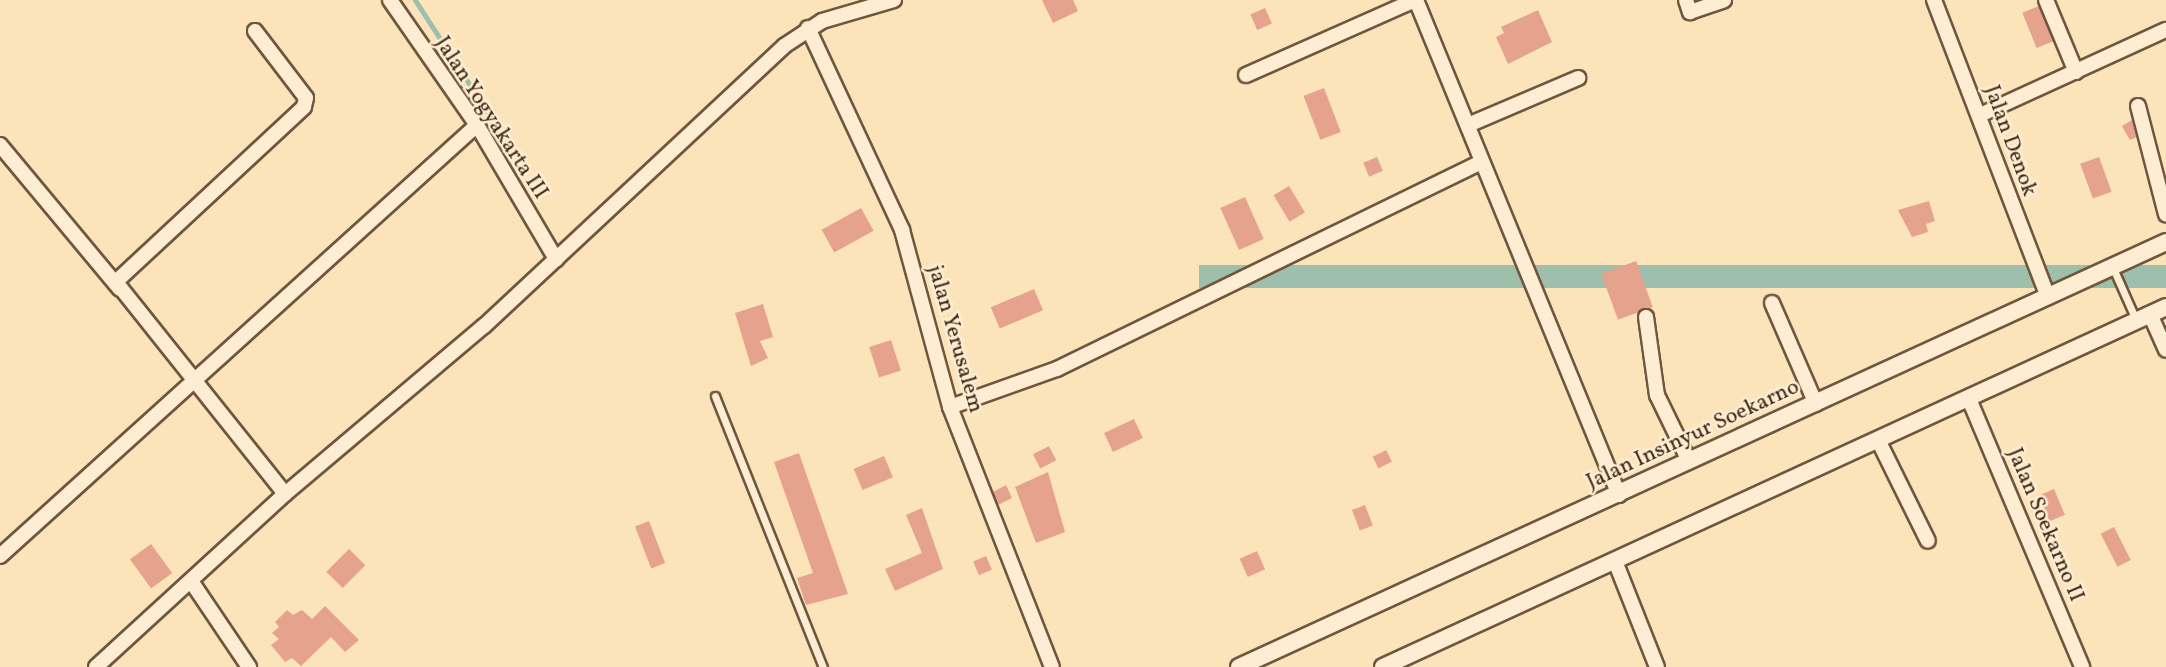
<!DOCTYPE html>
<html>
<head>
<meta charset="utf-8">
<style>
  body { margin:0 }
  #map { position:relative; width:2166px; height:667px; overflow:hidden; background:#fce4ba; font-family:Vollkorn,serif }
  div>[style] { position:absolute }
  .water>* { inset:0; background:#9fbfad; transform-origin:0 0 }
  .stream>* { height:5px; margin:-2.5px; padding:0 2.5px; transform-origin:2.5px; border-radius:2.5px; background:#9fbfad }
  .building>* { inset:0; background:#e5a38d; transform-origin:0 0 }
  .roads { filter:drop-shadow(2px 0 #70563e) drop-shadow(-2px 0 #70563e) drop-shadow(0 2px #70563e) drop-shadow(0 -2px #70563e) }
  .service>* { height:7px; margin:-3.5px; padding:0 3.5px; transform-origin:3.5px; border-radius:3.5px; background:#fdedd2 }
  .minor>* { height:14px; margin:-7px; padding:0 7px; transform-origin:7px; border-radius:7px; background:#fdedd2 }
  .tertiary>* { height:16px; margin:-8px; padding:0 8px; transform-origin:8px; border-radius:8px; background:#fdedd2 }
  span { translate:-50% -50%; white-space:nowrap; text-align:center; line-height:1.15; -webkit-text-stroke:5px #fdedd2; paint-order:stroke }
  .street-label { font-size:22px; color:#412615 }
</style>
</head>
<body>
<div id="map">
  <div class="water">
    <div style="left:2166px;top:265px;width:23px;height:967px;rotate:90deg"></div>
  </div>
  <div class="stream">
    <div style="left:415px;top:0;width:137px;rotate:57.2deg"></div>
  </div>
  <div class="building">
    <div style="clip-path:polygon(1042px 0,1073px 0,1078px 11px,1053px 23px)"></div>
    <div style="left:2039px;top:6px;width:38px;height:18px;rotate:68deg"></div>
    <div style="left:1265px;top:8px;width:17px;height:16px;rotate:66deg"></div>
    <div style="clip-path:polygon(1538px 10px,1552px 42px,1508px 64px,1496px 37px,1504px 33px,1501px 27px)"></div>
    <div style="left:1324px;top:88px;width:47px;height:22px;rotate:69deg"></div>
    <div style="clip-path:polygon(2132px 120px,2137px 137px,2130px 140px,2122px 126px)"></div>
    <div style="left:1377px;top:157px;width:15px;height:15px;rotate:67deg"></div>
    <div style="left:2099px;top:157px;width:37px;height:20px;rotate:70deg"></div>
    <div style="left:1289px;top:186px;width:31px;height:18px;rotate:59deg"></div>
    <div style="left:1245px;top:197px;width:46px;height:27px;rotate:66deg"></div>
    <div style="clip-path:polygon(1929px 201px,1935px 221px,1926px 224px,1928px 232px,1912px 237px,1898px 210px)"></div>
    <div style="left:861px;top:208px;width:26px;height:45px;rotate:61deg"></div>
    <div style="left:1636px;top:261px;width:49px;height:37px;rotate:70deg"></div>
    <div style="left:1034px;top:289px;width:23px;height:47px;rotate:67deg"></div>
    <div style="clip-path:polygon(763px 304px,773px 337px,760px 341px,768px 358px,751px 366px,735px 313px)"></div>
    <div style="left:891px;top:340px;width:32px;height:23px;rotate:72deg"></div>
    <div style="left:1134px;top:419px;width:21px;height:33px;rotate:65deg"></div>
    <div style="left:1049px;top:446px;width:16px;height:18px;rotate:63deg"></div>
    <div style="left:1386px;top:450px;width:13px;height:15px;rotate:63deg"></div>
    <div style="clip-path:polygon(799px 453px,848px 594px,806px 605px,797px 578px,813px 573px,774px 462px)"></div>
    <div style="left:884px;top:456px;width:23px;height:33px;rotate:67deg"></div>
    <div style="clip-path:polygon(1048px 472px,1065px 532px,1036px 543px,1015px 487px)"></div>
    <div style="clip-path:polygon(1006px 485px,1012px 498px,998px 505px,993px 492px)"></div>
    <div style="left:2054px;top:489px;width:28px;height:17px;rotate:67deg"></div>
    <div style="left:1365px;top:505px;width:22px;height:14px;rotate:69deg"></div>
    <div style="clip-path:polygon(922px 508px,943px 569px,895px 591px,885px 569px,922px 553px,906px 515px)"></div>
    <div style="left:649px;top:521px;width:45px;height:15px;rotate:69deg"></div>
    <div style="left:2114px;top:527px;width:37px;height:15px;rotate:63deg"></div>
    <div style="left:151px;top:544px;width:36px;height:26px;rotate:54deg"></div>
    <div style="left:349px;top:549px;width:23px;height:32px;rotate:45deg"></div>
    <div style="left:1257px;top:551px;width:20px;height:19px;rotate:66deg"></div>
    <div style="left:986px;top:556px;width:15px;height:14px;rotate:67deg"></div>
    <div style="clip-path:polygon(325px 606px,359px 640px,345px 652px,331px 637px,301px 666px,292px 658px,285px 662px,271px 645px,279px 639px,272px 633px,279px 627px,275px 622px,287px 610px,293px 615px,302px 610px,312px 619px)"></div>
  </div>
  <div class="roads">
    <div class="service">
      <div style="left:2113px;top:268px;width:57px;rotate:66.1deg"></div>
      <div style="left:715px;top:396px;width:292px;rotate:68.3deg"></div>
    </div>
    <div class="minor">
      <div style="left:390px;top:0;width:152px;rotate:55.2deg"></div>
      <div style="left:477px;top:125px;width:156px;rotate:59.5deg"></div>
      <div style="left:1416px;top:0;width:535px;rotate:67.7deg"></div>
      <div style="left:1686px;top:0;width:13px;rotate:72deg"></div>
      <div style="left:1690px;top:12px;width:36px;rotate:-19deg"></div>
      <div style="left:1934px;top:0;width:318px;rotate:69deg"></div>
      <div style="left:2046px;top:0;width:78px;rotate:67.4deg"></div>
      <div style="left:808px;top:28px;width:223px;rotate:65deg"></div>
      <div style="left:902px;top:230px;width:183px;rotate:74.8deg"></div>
      <div style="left:950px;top:407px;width:279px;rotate:68.6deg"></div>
      <div style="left:255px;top:31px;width:84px;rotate:52.7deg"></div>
      <div style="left:306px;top:98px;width:9px;rotate:103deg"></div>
      <div style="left:304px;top:107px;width:257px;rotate:137.1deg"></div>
      <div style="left:116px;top:282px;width:271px;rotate:51.4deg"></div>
      <div style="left:1246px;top:75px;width:185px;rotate:-23.9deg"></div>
      <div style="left:2138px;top:106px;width:112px;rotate:75.5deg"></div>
      <div style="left:1980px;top:115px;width:205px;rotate:-24.6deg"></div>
      <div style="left:1468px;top:125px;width:120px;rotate:-23.1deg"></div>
      <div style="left:0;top:145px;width:187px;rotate:50.2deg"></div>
      <div style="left:1772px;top:303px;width:110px;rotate:66.5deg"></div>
      <div style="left:2150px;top:314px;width:39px;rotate:66deg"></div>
      <div style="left:1646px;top:317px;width:79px;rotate:82deg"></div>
      <div style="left:1657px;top:395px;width:73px;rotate:64.1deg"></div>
      <div style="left:1969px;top:399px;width:291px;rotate:67.1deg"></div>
      <div style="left:950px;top:407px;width:114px;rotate:-19.6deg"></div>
      <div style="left:1057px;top:369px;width:470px;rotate:-26deg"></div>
      <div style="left:1879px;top:442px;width:110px;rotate:63.7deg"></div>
      <div style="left:0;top:556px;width:643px;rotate:-42.1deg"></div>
      <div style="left:1615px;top:561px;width:114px;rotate:68.4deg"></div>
      <div style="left:191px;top:581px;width:104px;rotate:56deg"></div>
      <div style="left:96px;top:667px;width:256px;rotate:-42.5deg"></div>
      <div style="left:285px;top:494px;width:260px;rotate:-40.2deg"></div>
      <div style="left:484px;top:326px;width:410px;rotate:-43deg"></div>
      <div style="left:784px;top:46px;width:45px;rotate:-33.3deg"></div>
      <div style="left:822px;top:21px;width:75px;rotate:-16.3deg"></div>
    </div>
    <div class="tertiary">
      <div style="left:1239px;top:667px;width:1020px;rotate:-24.63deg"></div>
      <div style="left:1383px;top:667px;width:862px;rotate:-24.69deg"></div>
    </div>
  </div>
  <div class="street-label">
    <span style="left:491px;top:118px;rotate:57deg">Jalan Yogyakarta III</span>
    <span style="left:2010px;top:141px;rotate:70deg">Jalan Denok</span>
    <span style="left:955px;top:339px;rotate:74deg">jalan Yerusalem</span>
    <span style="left:1693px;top:435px;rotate:-25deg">Jalan Insinyur Soekarno</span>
    <span style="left:2045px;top:525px;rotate:67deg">Jalan Soekarno II</span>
  </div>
</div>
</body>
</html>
